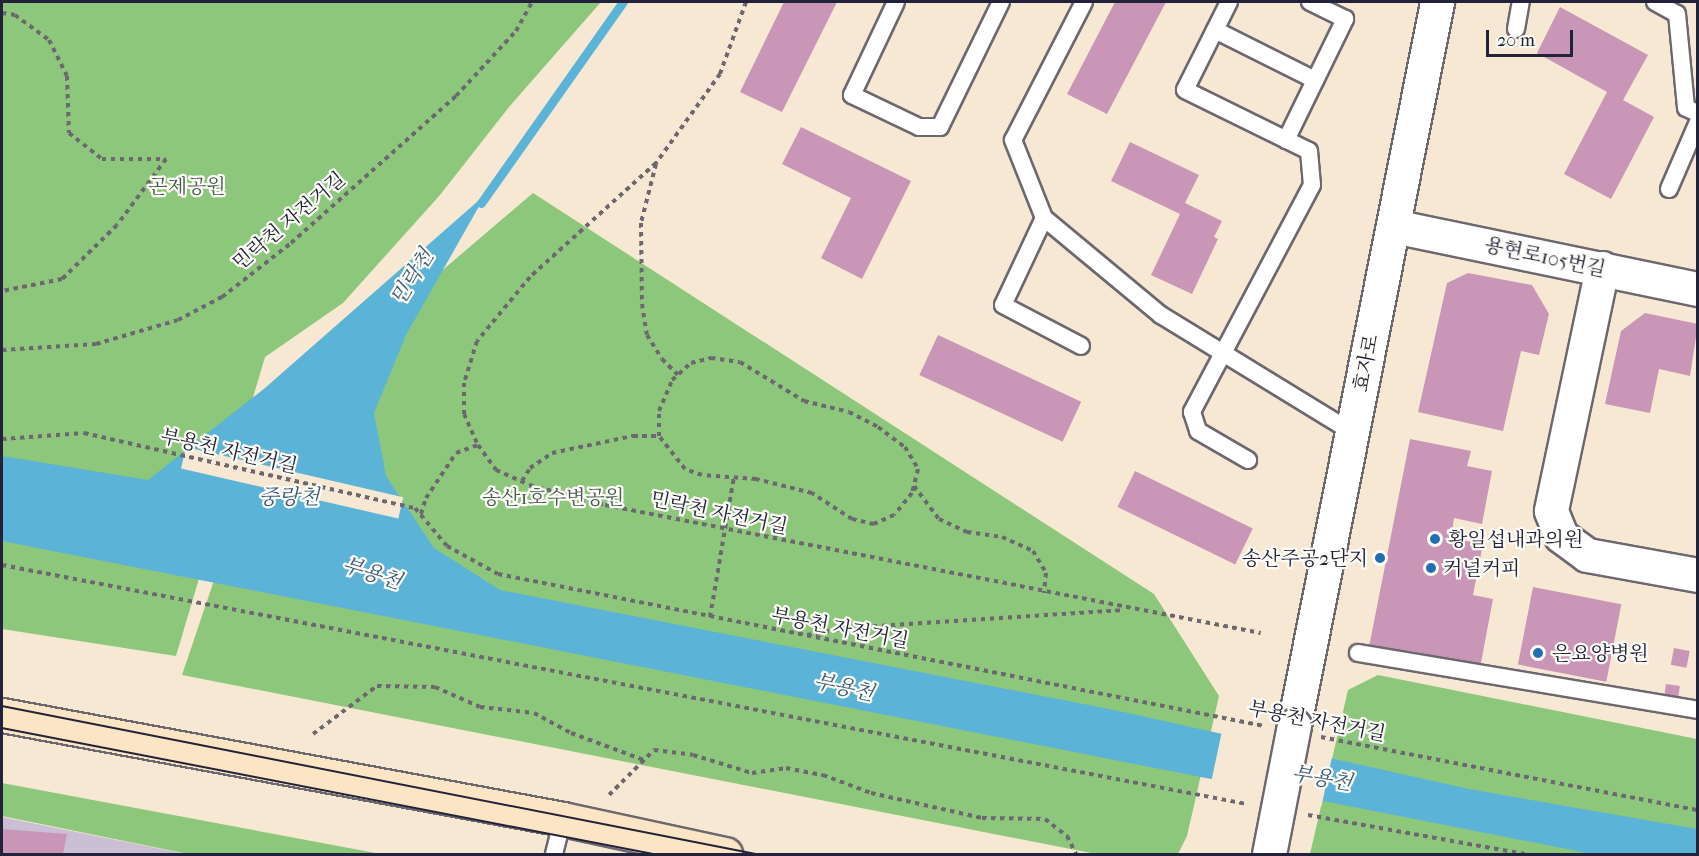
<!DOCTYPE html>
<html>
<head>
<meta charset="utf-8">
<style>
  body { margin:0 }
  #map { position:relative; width:1699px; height:856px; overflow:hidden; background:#f7e8d3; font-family:"IM FELL French Canon","Noto Serif KR",serif }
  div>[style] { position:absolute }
  .industrial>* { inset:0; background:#cbbfd5 }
  .green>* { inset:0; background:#8dc77b }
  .water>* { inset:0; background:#5bb3d8 }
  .pier>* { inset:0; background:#f7e8d3; transform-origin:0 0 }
  .stream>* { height:9px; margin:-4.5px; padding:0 4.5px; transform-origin:4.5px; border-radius:4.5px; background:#5bb3d8 }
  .building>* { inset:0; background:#ca96b8; transform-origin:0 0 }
  .path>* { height:4px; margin-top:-2px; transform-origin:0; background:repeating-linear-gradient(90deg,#6d6770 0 4.5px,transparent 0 9px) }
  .roads { filter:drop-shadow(2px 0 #6d6770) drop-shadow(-2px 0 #6d6770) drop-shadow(0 2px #6d6770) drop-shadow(0 -2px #6d6770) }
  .service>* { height:16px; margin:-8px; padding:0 8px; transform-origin:8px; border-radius:8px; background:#fff }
  .minor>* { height:33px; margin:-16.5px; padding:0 16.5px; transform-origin:16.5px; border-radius:16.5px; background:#fff }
  .secondary>* { height:33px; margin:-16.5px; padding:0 16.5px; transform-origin:16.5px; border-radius:16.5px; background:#fce5c4 }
  .tram>* { height:1.5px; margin:-0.75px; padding:0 0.75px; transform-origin:0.75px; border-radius:0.75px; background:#22223b }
  .bridges { filter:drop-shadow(2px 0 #6d6770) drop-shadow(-2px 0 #6d6770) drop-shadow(0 2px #6d6770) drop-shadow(0 -2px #6d6770) }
  .minor-bridge>* { height:33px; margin:-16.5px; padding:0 16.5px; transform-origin:16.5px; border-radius:16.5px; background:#fff }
  .dots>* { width:16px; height:16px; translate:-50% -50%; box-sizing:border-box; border:3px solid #fdfcf7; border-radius:50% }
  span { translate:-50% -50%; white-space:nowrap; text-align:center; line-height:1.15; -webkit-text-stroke:4.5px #fdfcf7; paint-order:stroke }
  .park-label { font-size:20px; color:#475c51 }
  .street-label { font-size:20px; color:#22223b }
  .poi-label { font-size:20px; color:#22223b }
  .left { translate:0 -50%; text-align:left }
  .right { translate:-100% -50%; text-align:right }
  .water-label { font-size:21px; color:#395c7a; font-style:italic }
  .frame { position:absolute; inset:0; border:3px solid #22223b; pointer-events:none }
  .scale { position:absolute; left:1486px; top:30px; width:87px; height:27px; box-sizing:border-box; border:3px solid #22223b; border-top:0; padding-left:8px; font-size:18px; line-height:21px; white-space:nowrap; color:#22223b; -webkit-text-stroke:4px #fdfcf7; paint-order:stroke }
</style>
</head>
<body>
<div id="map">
  <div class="industrial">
    <div style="clip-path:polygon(2px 817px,186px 854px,2px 854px)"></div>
  </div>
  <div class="green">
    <div style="clip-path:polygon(2px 2px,601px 2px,509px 107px,440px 195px,343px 303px,265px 357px,176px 656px,2px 629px)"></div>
    <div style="clip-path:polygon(533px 193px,1154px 594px,1219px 696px,1187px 836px,1178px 854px,1096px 854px,182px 675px,269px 418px)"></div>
    <div style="clip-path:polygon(1378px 675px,1697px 739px,1697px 854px,1310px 854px,1348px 690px)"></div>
    <div style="clip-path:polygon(2px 783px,381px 854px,188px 854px,2px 816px)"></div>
  </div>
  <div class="water">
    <div style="clip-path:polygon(486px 194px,406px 335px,374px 413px,386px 476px,434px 548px,500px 590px,1119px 711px,1469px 789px,1697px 829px,1697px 854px,1592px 854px,2px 541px,2px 456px,148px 480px,265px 388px)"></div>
  </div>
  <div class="pier">
    <div style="left:186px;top:447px;width:223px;height:22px;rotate:13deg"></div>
    <div style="left:1222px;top:731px;width:113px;height:53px;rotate:12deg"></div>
  </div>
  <div class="stream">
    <div style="left:481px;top:203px;width:246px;rotate:-54.8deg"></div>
  </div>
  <div class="building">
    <div style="clip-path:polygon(784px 2px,837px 2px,782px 112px,740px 92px)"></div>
    <div style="clip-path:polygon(1115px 2px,1166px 2px,1107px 114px,1067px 94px)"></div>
    <div style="clip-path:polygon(1560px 7px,1648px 55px,1623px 100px,1654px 117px,1611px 199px,1564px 174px,1607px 92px,1537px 53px)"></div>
    <div style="clip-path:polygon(801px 127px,911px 181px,862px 279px,821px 258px,851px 198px,782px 164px)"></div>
    <div style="clip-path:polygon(1130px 142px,1199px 175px,1185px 203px,1222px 221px,1214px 237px,1218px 239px,1192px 294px,1151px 275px,1180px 214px,1111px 181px)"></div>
    <div style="clip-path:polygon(1468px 273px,1532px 285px,1549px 314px,1539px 355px,1521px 351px,1503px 431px,1418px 412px,1447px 283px)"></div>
    <div style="clip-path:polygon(1645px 313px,1698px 324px,1690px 376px,1659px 369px,1650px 413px,1605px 404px,1621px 331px)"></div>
    <div style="left:938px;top:335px;width:158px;height:44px;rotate:25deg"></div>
    <div style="clip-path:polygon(1410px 439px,1471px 451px,1467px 466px,1492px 471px,1482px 524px,1454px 518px,1451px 538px,1483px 544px,1473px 595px,1493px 599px,1480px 668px,1369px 647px)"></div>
    <div style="left:1135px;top:471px;width:131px;height:40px;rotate:26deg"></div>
    <div style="left:1533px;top:587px;width:90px;height:79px;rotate:11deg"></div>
    <div style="left:1674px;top:648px;width:16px;height:17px;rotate:11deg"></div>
    <div style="left:1666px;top:684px;width:14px;height:13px;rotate:8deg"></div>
    <div style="clip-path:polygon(2px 829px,67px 834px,63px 854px,2px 854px)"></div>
  </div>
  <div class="path">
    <div style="left:746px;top:2px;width:77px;rotate:109.9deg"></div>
    <div style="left:720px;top:74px;width:110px;rotate:125.7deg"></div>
    <div style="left:656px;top:163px;width:170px;rotate:137.9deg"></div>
    <div style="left:530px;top:277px;width:83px;rotate:129.6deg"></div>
    <div style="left:477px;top:341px;width:44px;rotate:107.2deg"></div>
    <div style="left:464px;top:383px;width:31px;rotate:90deg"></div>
    <div style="left:464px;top:414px;width:34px;rotate:66deg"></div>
    <div style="left:478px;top:445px;width:31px;rotate:54deg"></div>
    <div style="left:496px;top:470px;width:36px;rotate:24deg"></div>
    <div style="left:529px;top:485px;width:79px;rotate:14.7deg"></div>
    <div style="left:605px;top:505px;width:668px;rotate:11.04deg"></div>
    <div style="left:2px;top:13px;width:13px;rotate:9deg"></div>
    <div style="left:15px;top:15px;width:42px;rotate:36.3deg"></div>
    <div style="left:49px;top:40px;width:40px;rotate:63.4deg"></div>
    <div style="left:67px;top:76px;width:57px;rotate:88deg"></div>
    <div style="left:69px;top:133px;width:42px;rotate:38.2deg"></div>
    <div style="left:102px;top:159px;width:64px"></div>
    <div style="left:166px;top:159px;width:82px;rotate:126.6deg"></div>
    <div style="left:117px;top:225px;width:77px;rotate:135.5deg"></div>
    <div style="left:62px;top:279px;width:61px;rotate:168.7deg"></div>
    <div style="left:656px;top:164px;width:61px;rotate:104.3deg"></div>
    <div style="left:641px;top:223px;width:81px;rotate:89.3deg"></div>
    <div style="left:642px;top:304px;width:31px;rotate:81deg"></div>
    <div style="left:647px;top:335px;width:28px;rotate:58deg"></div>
    <div style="left:662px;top:359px;width:23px;rotate:45deg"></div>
    <div style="left:2px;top:350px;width:94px;rotate:-3.7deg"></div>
    <div style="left:96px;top:344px;width:85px;rotate:-16.3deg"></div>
    <div style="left:178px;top:320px;width:50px;rotate:-27.6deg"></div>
    <div style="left:222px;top:297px;width:88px;rotate:-38deg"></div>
    <div style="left:291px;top:243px;width:221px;rotate:-41.7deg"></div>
    <div style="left:456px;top:96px;width:88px;rotate:-47.3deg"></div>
    <div style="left:516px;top:31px;width:33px;rotate:-61deg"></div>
    <div style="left:711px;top:358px;width:29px;rotate:8deg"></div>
    <div style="left:740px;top:362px;width:75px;rotate:31.4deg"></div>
    <div style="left:804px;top:401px;width:46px;rotate:13.7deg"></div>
    <div style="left:849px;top:412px;width:33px;rotate:27deg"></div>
    <div style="left:878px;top:427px;width:34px;rotate:37deg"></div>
    <div style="left:905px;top:447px;width:26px;rotate:59deg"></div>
    <div style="left:918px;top:469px;width:25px;rotate:104deg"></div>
    <div style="left:912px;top:493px;width:28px;rotate:129deg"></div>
    <div style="left:894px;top:515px;width:22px;rotate:156deg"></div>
    <div style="left:874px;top:524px;width:23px;rotate:-167deg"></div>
    <div style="left:852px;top:519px;width:48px;rotate:-147deg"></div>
    <div style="left:812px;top:493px;width:58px;rotate:-166deg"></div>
    <div style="left:756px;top:479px;width:54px;rotate:-175.8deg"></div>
    <div style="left:702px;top:475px;width:18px;rotate:-161deg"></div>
    <div style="left:685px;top:469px;width:42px;rotate:-128.2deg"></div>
    <div style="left:659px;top:436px;width:25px;rotate:-90deg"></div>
    <div style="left:659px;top:411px;width:34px;rotate:-67deg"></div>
    <div style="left:672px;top:380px;width:25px;rotate:-42deg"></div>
    <div style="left:691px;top:363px;width:21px;rotate:-14deg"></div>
    <div style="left:2px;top:439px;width:82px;rotate:-4.2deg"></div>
    <div style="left:84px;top:433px;width:339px;rotate:12.8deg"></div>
    <div style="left:415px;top:508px;width:50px;rotate:49.9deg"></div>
    <div style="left:447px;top:546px;width:58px;rotate:28.8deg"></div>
    <div style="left:498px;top:574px;width:781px;rotate:11.22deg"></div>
    <div style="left:522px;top:481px;width:15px;rotate:-58deg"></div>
    <div style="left:530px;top:468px;width:27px;rotate:-34deg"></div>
    <div style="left:552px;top:453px;width:83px;rotate:-11.9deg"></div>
    <div style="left:633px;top:436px;width:26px"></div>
    <div style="left:914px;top:486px;width:41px;rotate:52.9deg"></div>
    <div style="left:939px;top:519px;width:31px;rotate:25deg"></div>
    <div style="left:967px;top:532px;width:35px;rotate:8deg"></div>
    <div style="left:1002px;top:537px;width:34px;rotate:24deg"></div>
    <div style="left:1033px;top:551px;width:26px;rotate:59deg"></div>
    <div style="left:1046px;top:573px;width:20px;rotate:96deg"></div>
    <div style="left:421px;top:514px;width:17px;rotate:-73deg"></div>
    <div style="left:426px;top:498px;width:54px;rotate:-56.3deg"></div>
    <div style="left:456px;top:453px;width:23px;rotate:-20deg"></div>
    <div style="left:2px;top:565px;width:1268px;rotate:10.87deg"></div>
    <div style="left:710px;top:617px;width:142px;rotate:-80.3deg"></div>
    <div style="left:807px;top:635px;width:40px;rotate:-10deg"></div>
    <div style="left:846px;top:628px;width:277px;rotate:-3.7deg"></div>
    <div style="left:313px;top:734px;width:80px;rotate:-36.9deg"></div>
    <div style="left:377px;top:686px;width:58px;rotate:1deg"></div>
    <div style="left:435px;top:687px;width:49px;rotate:24deg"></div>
    <div style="left:480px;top:707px;width:54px;rotate:6.3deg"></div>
    <div style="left:534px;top:713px;width:42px;rotate:28.4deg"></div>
    <div style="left:571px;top:733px;width:78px;rotate:20.3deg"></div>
    <div style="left:1321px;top:737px;width:384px;rotate:11deg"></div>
    <div style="left:609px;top:795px;width:64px;rotate:-45deg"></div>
    <div style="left:654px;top:750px;width:39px;rotate:7deg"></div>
    <div style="left:693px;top:755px;width:62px;rotate:17deg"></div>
    <div style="left:752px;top:773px;width:34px;rotate:-8deg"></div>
    <div style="left:786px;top:768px;width:38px;rotate:11deg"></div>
    <div style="left:823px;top:775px;width:51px;rotate:20.6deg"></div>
    <div style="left:871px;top:793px;width:114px;rotate:12.7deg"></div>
    <div style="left:982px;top:818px;width:63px;rotate:0.9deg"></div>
    <div style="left:1045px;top:819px;width:28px;rotate:38deg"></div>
    <div style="left:1067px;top:836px;width:20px;rotate:63deg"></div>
    <div style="left:1308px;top:815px;width:220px;rotate:10.2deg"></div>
  </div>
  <div class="roads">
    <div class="service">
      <div style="left:896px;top:2px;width:103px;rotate:115.3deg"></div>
      <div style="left:852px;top:95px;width:74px;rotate:25.5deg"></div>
      <div style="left:919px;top:127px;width:21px"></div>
      <div style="left:940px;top:127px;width:139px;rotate:-64deg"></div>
      <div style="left:1084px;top:2px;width:155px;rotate:117.2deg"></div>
      <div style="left:1013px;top:140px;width:84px;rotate:68.3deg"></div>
      <div style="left:1044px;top:218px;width:152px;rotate:39.7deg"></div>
      <div style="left:1161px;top:315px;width:224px;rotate:31.5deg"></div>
      <div style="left:1229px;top:2px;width:98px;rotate:116.6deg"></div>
      <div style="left:1185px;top:90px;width:138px;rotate:26.2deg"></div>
      <div style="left:1309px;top:151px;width:34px;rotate:85deg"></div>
      <div style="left:1312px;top:185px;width:257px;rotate:117.9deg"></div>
      <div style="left:1192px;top:412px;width:20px;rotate:72deg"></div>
      <div style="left:1198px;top:431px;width:58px;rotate:30.1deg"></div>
      <div style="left:1655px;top:2px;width:25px;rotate:29deg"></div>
      <div style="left:1677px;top:14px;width:94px;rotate:84.5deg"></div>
      <div style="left:1686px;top:108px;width:13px;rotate:23deg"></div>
      <div style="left:1516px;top:29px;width:27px;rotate:-80deg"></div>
      <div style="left:1215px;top:30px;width:112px;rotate:26.6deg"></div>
      <div style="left:1286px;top:140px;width:135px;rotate:-64deg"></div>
      <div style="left:1345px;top:19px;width:39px;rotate:-154deg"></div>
      <div style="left:1669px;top:189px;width:73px;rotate:-66.6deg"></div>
      <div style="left:1044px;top:218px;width:96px;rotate:115.2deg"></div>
      <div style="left:1003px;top:305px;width:88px;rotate:27.7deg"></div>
      <div style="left:1358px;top:653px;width:345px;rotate:9.5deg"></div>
      <div style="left:554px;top:854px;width:36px;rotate:-76deg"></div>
    </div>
    <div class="minor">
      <div style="left:1393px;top:226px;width:311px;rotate:11.7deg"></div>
      <div style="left:1602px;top:268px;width:248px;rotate:101.9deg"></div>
      <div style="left:1551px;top:511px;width:27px;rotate:68deg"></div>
      <div style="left:1561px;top:536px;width:32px;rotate:36deg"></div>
      <div style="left:1587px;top:555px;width:113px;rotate:10.2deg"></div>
      <div style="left:1294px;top:725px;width:737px;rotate:-78.81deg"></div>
    </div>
    <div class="secondary">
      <div style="left:2px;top:715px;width:571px;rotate:10.5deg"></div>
      <div style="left:563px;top:819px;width:166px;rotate:12.2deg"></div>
    </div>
  </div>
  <div class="tram">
    <div style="left:2px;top:706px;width:768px;rotate:11.11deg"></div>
    <div style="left:2px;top:728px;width:663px;rotate:10.95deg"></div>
  </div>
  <div class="bridges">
    <div class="minor-bridge">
      <div style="left:1269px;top:854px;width:131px;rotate:-79deg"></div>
    </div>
  </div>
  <div class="dots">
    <div style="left:1435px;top:539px;background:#1f6fb2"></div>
    <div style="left:1380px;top:558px;background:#1f6fb2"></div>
    <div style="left:1431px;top:568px;background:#1f6fb2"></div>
    <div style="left:1538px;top:653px;background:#1f6fb2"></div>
  </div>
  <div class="park-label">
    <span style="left:187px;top:186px">곤제공원</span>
    <span style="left:553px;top:497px">송산1호수변공원</span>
  </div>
  <div class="street-label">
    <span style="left:289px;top:221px;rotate:-40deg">민락천 자전거길</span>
    <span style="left:1545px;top:257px;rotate:12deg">용현로105번길</span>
    <span style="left:1366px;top:363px;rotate:-79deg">효자로</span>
    <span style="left:229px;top:451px;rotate:13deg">부용천 자전거길</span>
    <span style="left:719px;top:513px;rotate:12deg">민락천 자전거길</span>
    <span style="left:840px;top:628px;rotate:11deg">부용천 자전거길</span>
    <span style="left:1317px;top:721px;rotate:11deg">부용천 자전거길</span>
  </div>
  <div class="poi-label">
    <span class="left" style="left:1448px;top:539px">황일섭내과의원</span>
    <span class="right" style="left:1368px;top:558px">송산주공2단지</span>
    <span class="left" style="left:1443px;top:568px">커널커피</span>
    <span class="left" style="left:1552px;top:653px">은요양병원</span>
  </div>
  <div class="water-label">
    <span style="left:412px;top:277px;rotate:-58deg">민락천</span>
    <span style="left:289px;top:497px">중랑천</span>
    <span style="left:372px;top:573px;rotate:18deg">부용천</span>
    <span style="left:844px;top:687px;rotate:13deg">부용천</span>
    <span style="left:1322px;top:778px;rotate:10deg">부용천</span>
  </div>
  <div class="frame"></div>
  <div class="scale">20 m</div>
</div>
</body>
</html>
